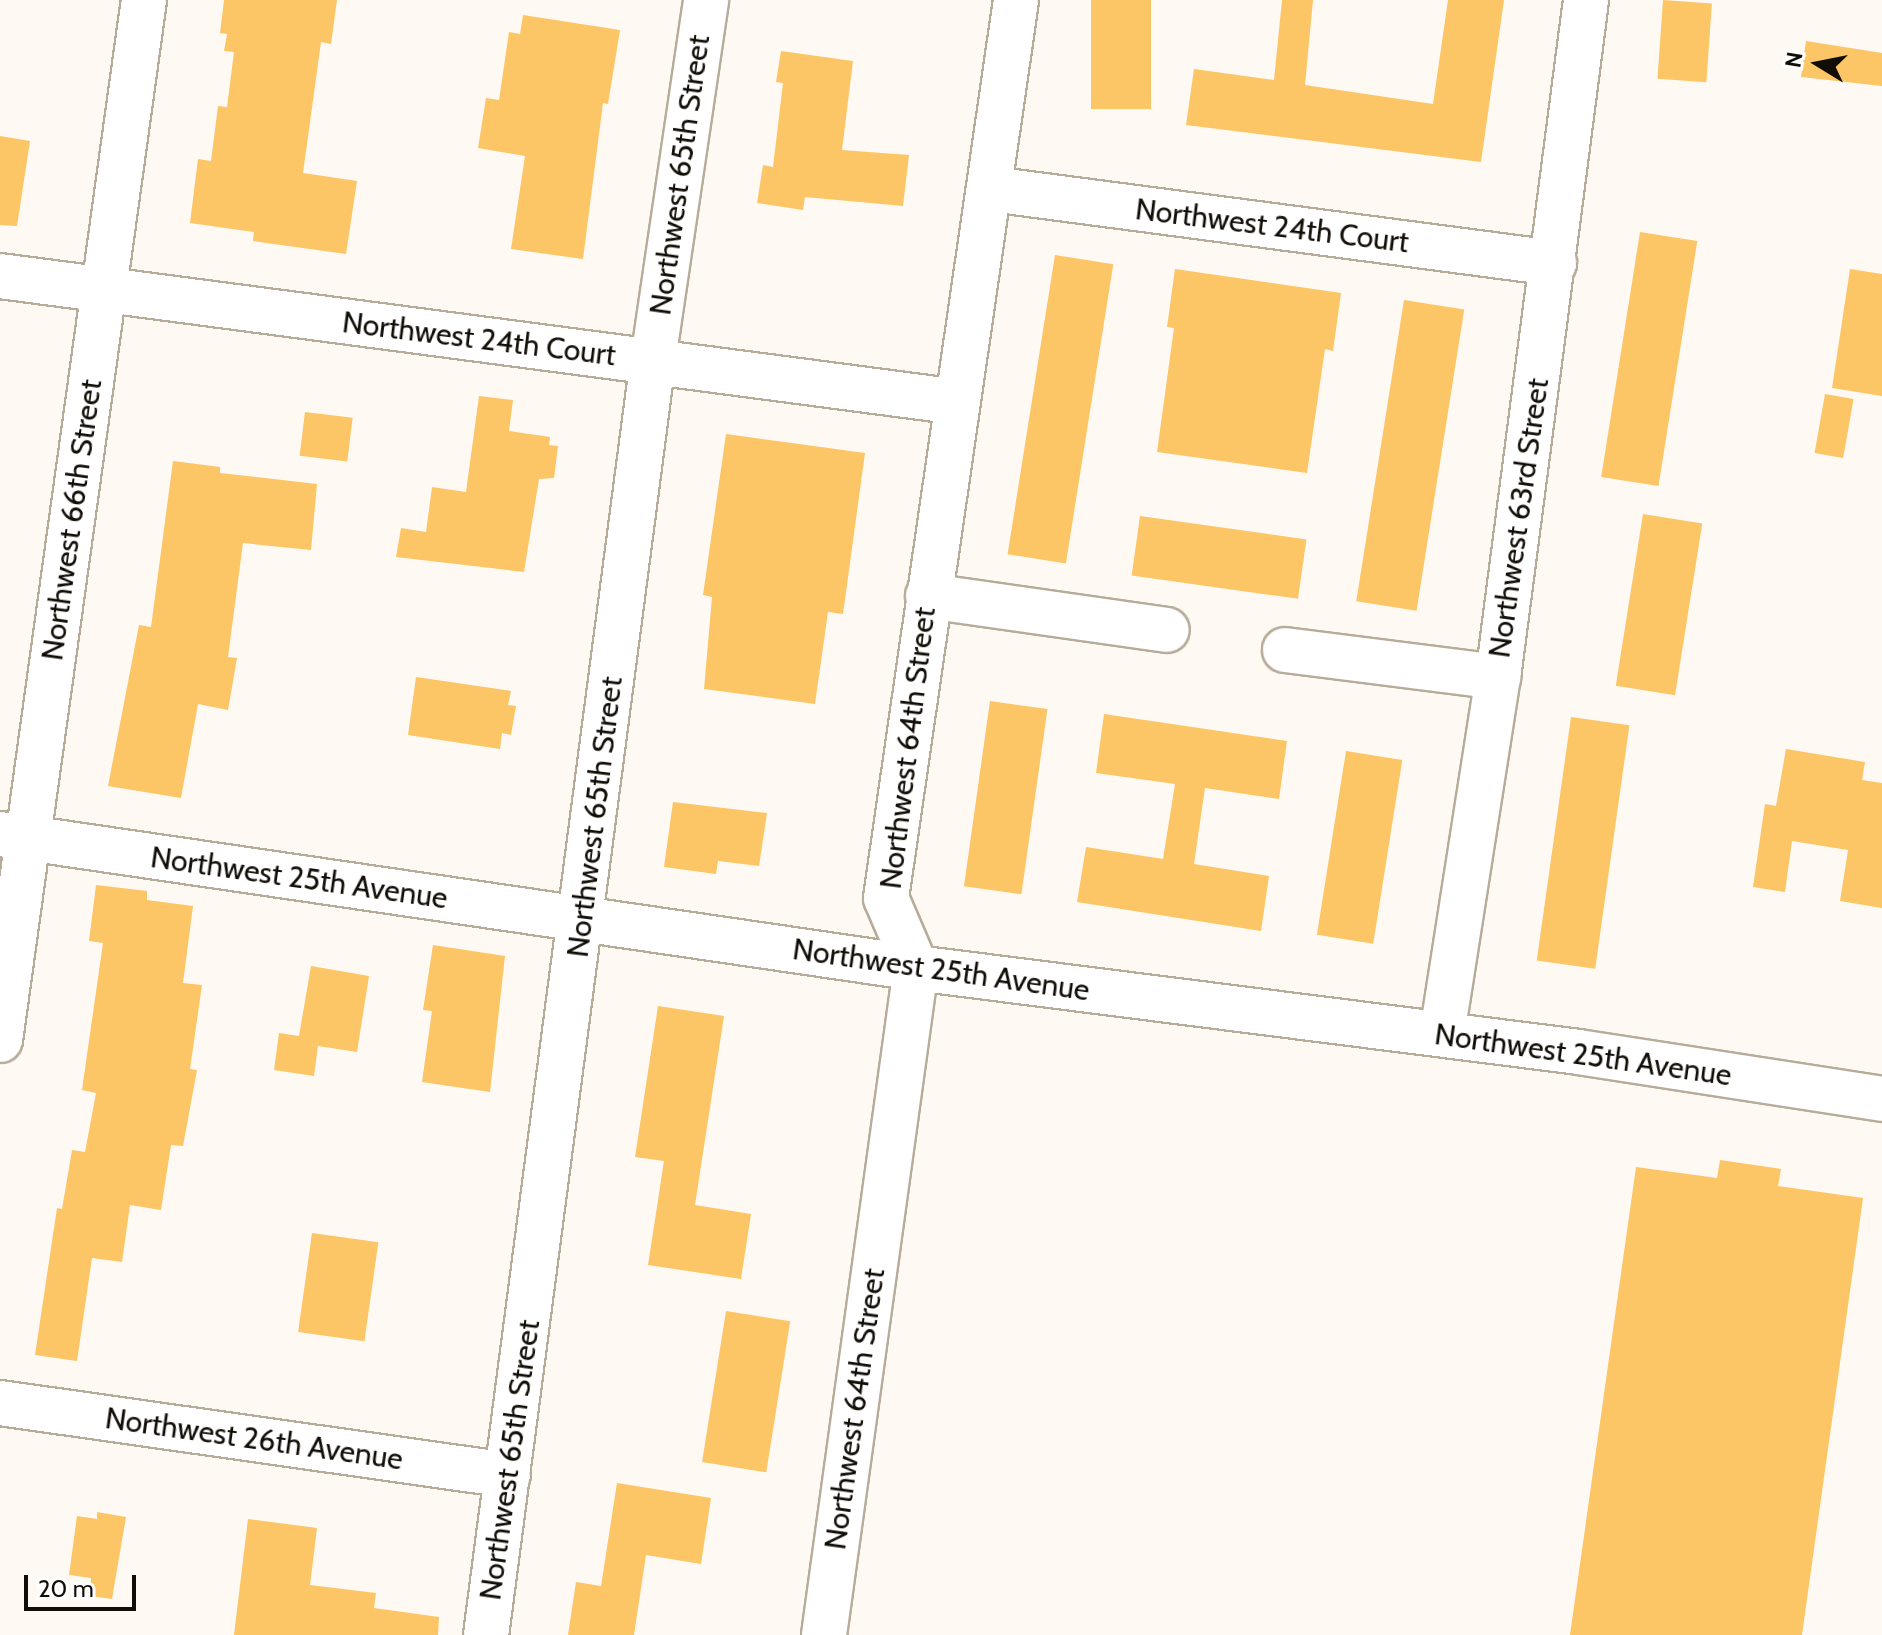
<!DOCTYPE html>
<html>
<head>
<meta charset="utf-8">
<style>
  body { margin:0 }
  #map { position:relative; width:1882px; height:1635px; overflow:hidden; background:#fef9f2; font-family:Cabin,sans-serif }
  div>[style] { position:absolute }
  .building>* { inset:0; background:#fcc566; transform-origin:0 0 }
  .roads { filter:drop-shadow(2px 0 #b7ab99) drop-shadow(-2px 0 #b7ab99) drop-shadow(0 2px #b7ab99) drop-shadow(0 -2px #b7ab99) }
  .minor>* { height:44px; margin:-22px; padding:0 22px; transform-origin:22px; border-radius:22px; background:#fff }
  span { translate:-50% -50%; white-space:nowrap; text-align:center; line-height:1.15; -webkit-text-stroke:7px #fff; paint-order:stroke }
  .street-label { font-size:30px; color:#110d07 }
  .north { position:absolute; left:1778px; top:24px; width:80px; height:80px; -webkit-text-stroke:6px #fff; paint-order:stroke; rotate:280deg; font-size:22px; font-weight:700; line-height:32px; text-align:center; color:#110d07 }
  .north::after { content:''; display:block; margin:auto; width:28px; height:36px; background:#110d07; clip-path:polygon(50% 0,100% 100%,50% 72%,0 100%) }
  .scale { position:absolute; left:24px; top:1575px; width:112px; height:36px; box-sizing:border-box; border:4px solid #110d07; border-top:0; padding-left:10px; font-size:24px; line-height:28px; white-space:nowrap; color:#110d07; -webkit-text-stroke:6px #fff; paint-order:stroke }
</style>
</head>
<body>
<div id="map">
  <div class="building">
    <div style="clip-path:polygon(224px 0,337px 0,331px 44px,321px 42px,303px 173px,357px 181px,346px 254px,253px 241px,254px 232px,190px 223px,198px 159px,211px 161px,218px 106px,227px 107px,234px 52px,224px 51px,227px 34px,220px 33px)"></div>
    <div style="left:1091px;top:0;width:60px;height:109px"></div>
    <div style="clip-path:polygon(1282px 0,1313px 0,1305px 85px,1433px 104px,1448px 0,1504px 0,1481px 162px,1186px 125px,1194px 69px,1274px 80px)"></div>
    <div style="left:1663px;top:0;width:49px;height:79px;rotate:4deg"></div>
    <div style="clip-path:polygon(523px 15px,620px 30px,608px 104px,603px 103px,583px 259px,511px 249px,525px 156px,478px 148px,486px 98px,499px 100px,509px 32px,520px 34px)"></div>
    <div style="clip-path:polygon(1806px 41px,1882px 53px,1882px 86px,1801px 77px)"></div>
    <div style="clip-path:polygon(781px 51px,853px 61px,842px 150px,909px 155px,903px 206px,805px 197px,803px 210px,757px 203px,763px 165px,773px 167px,783px 83px,776px 82px)"></div>
    <div style="clip-path:polygon(0 136px,30px 141px,17px 226px,0 225px)"></div>
    <div style="left:1640px;top:232px;width:58px;height:248px;rotate:9deg"></div>
    <div style="left:1055px;top:255px;width:59px;height:303px;rotate:9deg"></div>
    <div style="clip-path:polygon(1175px 269px,1341px 293px,1333px 351px,1325px 349px,1307px 473px,1157px 452px,1174px 328px,1167px 327px)"></div>
    <div style="clip-path:polygon(1850px 269px,1882px 274px,1882px 396px,1832px 388px)"></div>
    <div style="left:1404px;top:300px;width:61px;height:305px;rotate:9deg"></div>
    <div style="left:1825px;top:394px;width:29px;height:60px;rotate:10deg"></div>
    <div style="clip-path:polygon(479px 396px,513px 400px,509px 431px,550px 437px,549px 445px,558px 446px,554px 478px,539px 479px,524px 572px,396px 557px,401px 528px,426px 532px,432px 487px,466px 492px)"></div>
    <div style="left:305px;top:412px;width:48px;height:44px;rotate:7deg"></div>
    <div style="clip-path:polygon(726px 434px,865px 453px,843px 614px,828px 612px,815px 704px,704px 689px,712px 597px,703px 595px)"></div>
    <div style="clip-path:polygon(173px 461px,220px 467px,220px 473px,317px 484px,311px 550px,243px 543px,228px 657px,237px 658px,228px 710px,198px 704px,181px 798px,108px 786px,139px 625px,151px 627px)"></div>
    <div style="left:1643px;top:514px;width:60px;height:174px;rotate:9deg"></div>
    <div style="left:1140px;top:516px;width:168px;height:60px;rotate:8deg"></div>
    <div style="clip-path:polygon(416px 677px,511px 691px,508px 705px,516px 706px,511px 735px,502px 733px,500px 749px,408px 735px)"></div>
    <div style="left:990px;top:701px;width:58px;height:187px;rotate:8deg"></div>
    <div style="clip-path:polygon(1104px 714px,1287px 741px,1279px 799px,1205px 788px,1194px 864px,1269px 876px,1261px 931px,1077px 902px,1086px 847px,1163px 859px,1175px 784px,1096px 773px)"></div>
    <div style="left:1571px;top:717px;width:59px;height:246px;rotate:8deg"></div>
    <div style="clip-path:polygon(1786px 749px,1865px 762px,1862px 780px,1882px 783px,1882px 908px,1840px 901px,1848px 850px,1792px 841px,1785px 892px,1753px 887px,1765px 804px,1776px 806px)"></div>
    <div style="left:1346px;top:751px;width:57px;height:186px;rotate:9deg"></div>
    <div style="clip-path:polygon(673px 802px,767px 813px,759px 866px,718px 861px,716px 874px,664px 867px)"></div>
    <div style="clip-path:polygon(96px 885px,147px 891px,147px 900px,193px 906px,183px 983px,202px 985px,190px 1069px,197px 1070px,183px 1146px,171px 1145px,161px 1210px,130px 1205px,122px 1262px,92px 1258px,77px 1361px,35px 1355px,57px 1208px,62px 1209px,72px 1150px,85px 1152px,96px 1093px,82px 1090px,103px 943px,89px 941px)"></div>
    <div style="clip-path:polygon(433px 945px,505px 956px,490px 1092px,422px 1082px,432px 1011px,423px 1010px)"></div>
    <div style="clip-path:polygon(311px 966px,369px 976px,357px 1052px,318px 1046px,314px 1076px,274px 1070px,279px 1033px,299px 1036px)"></div>
    <div style="clip-path:polygon(658px 1006px,724px 1016px,695px 1205px,751px 1214px,741px 1279px,648px 1265px,664px 1161px,635px 1157px)"></div>
    <div style="clip-path:polygon(1720px 1160px,1781px 1169px,1778px 1186px,1863px 1198px,1802px 1635px,1570px 1635px,1636px 1167px,1717px 1178px)"></div>
    <div style="left:312px;top:1233px;width:67px;height:100px;rotate:8deg"></div>
    <div style="left:726px;top:1311px;width:65px;height:153px;rotate:9deg"></div>
    <div style="clip-path:polygon(617px 1483px,711px 1498px,701px 1564px,646px 1555px,634px 1635px,568px 1635px,576px 1582px,601px 1586px)"></div>
    <div style="clip-path:polygon(97px 1512px,126px 1517px,112px 1599px,90px 1596px,91px 1578px,69px 1575px,77px 1516px,97px 1519px)"></div>
    <div style="clip-path:polygon(248px 1519px,317px 1528px,310px 1585px,376px 1593px,374px 1608px,439px 1617px,438px 1635px,234px 1635px)"></div>
  </div>
  <div class="roads">
    <div class="minor">
      <div style="left:991px;top:189px;width:568px;rotate:7.49deg"></div>
      <div style="left:0;top:276px;width:966px;rotate:7.49deg"></div>
      <div style="left:928px;top:596px;width:241px;rotate:8.1deg"></div>
      <div style="left:1285px;top:650px;width:215px;rotate:7.2deg"></div>
      <div style="left:0;top:834px;width:926px;rotate:8.32deg"></div>
      <div style="left:916px;top:968px;width:668px;rotate:7.22deg"></div>
      <div style="left:1579px;top:1052px;width:307px;rotate:8.8deg"></div>
      <div style="left:1442px;top:1034px;width:361px;rotate:-81.1deg"></div>
      <div style="left:1498px;top:677px;width:683px;rotate:-82.59deg"></div>
      <div style="left:0;top:1040px;width:1050px;rotate:-82.12deg"></div>
      <div style="left:0;top:1403px;width:513px;rotate:8.07deg"></div>
      <div style="left:486px;top:1635px;width:1286px;rotate:-82.54deg"></div>
      <div style="left:653px;top:360px;width:364px;rotate:-81.6deg"></div>
      <div style="left:824px;top:1635px;width:673px;rotate:-82.15deg"></div>
      <div style="left:916px;top:968px;width:76px;rotate:-113.2deg"></div>
      <div style="left:886px;top:898px;width:907px;rotate:-81.76deg"></div>
    </div>
  </div>
  <div class="street-label">
    <span style="left:680px;top:175px;rotate:-82deg">Northwest 65th Street</span>
    <span style="left:1272px;top:226px;rotate:7deg">Northwest 24th Court</span>
    <span style="left:479px;top:339px;rotate:7deg">Northwest 24th Court</span>
    <span style="left:1519px;top:518px;rotate:-82deg">Northwest 63rd Street</span>
    <span style="left:72px;top:520px;rotate:-82deg">Northwest 66th Street</span>
    <span style="left:908px;top:748px;rotate:-83deg">Northwest 64th Street</span>
    <span style="left:595px;top:817px;rotate:-83deg">Northwest 65th Street</span>
    <span style="left:299px;top:878px;rotate:8deg">Northwest 25th Avenue</span>
    <span style="left:941px;top:970px;rotate:8deg">Northwest 25th Avenue</span>
    <span style="left:1583px;top:1055px;rotate:8deg">Northwest 25th Avenue</span>
    <span style="left:855px;top:1409px;rotate:-82deg">Northwest 64th Street</span>
    <span style="left:254px;top:1439px;rotate:8deg">Northwest 26th Avenue</span>
    <span style="left:510px;top:1460px;rotate:-82deg">Northwest 65th Street</span>
  </div>
  <div class="north">N</div>
  <div class="scale">20 m</div>
</div>
</body>
</html>
